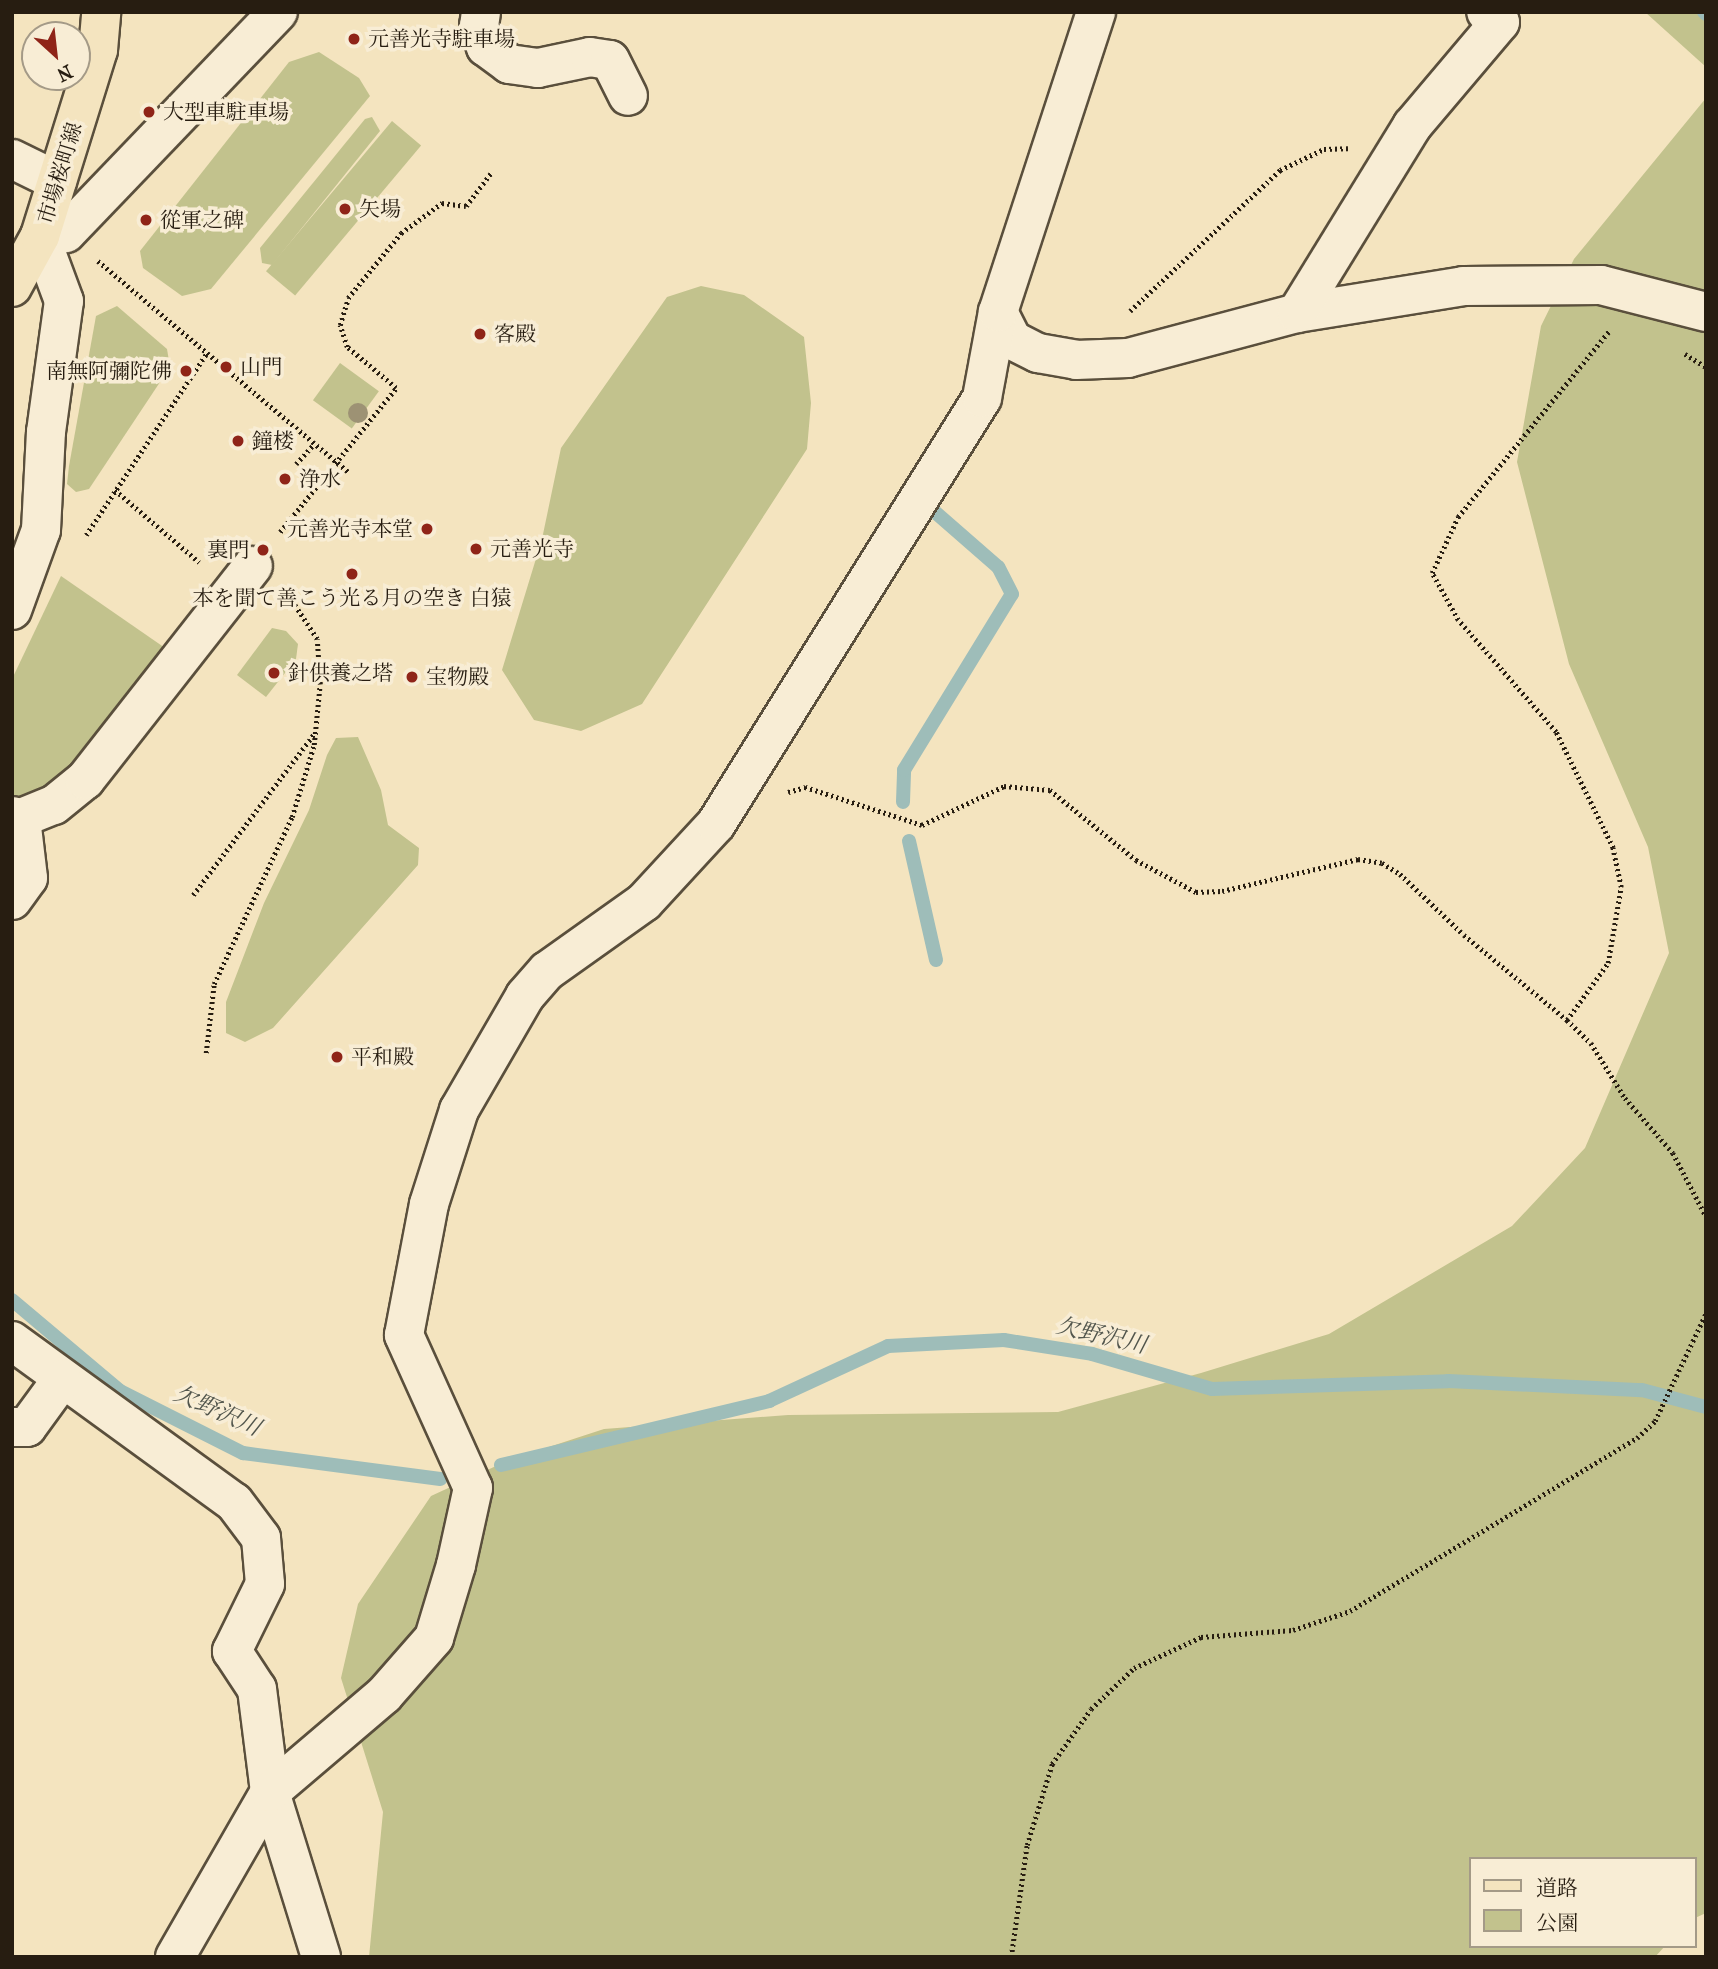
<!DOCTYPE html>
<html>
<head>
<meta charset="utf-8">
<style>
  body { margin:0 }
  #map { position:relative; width:1718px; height:1969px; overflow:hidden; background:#f4e4bf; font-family:"IM FELL French Canon","Noto Serif JP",serif }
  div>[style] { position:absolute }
  .green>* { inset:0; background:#c2c28d; transform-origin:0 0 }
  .stream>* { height:14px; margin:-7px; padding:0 7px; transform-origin:7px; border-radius:7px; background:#9ebdb9 }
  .path>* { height:4.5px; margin-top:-2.25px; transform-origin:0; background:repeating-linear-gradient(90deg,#271d11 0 2px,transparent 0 5.5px) }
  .roads { filter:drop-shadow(2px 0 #5a4f3c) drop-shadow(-2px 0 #5a4f3c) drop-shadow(0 2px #5a4f3c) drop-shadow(0 -2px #5a4f3c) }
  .minor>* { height:38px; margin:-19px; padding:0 19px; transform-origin:19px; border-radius:19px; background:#f8edd5 }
  .major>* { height:38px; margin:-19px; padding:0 19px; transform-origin:19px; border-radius:19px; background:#f4e4bf }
  .trees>* { width:20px; height:20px; margin:-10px; border-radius:50%; background:#9d9274 }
  .dots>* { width:19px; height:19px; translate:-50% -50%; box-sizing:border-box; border:4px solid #f8edd5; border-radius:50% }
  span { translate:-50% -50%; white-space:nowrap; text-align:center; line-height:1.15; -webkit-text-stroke:7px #f8edd5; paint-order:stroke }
  .poi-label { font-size:21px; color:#271d11 }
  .left { translate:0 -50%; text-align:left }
  .right { translate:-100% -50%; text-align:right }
  .street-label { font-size:21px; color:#271d11 }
  .water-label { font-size:23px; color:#51554c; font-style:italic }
  .frame { position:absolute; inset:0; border:14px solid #271d11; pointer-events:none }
  .legend { position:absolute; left:1469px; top:1857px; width:228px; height:91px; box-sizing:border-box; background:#f8edd5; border:2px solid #a49a87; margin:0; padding:9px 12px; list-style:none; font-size:21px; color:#271d11 }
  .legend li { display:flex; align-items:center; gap:14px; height:35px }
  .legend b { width:35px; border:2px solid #a49a87 }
  .north { position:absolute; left:21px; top:21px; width:70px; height:70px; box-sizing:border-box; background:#f8edd5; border:2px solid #a49a87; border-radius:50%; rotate:153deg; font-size:19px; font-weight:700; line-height:28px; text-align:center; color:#271d11 }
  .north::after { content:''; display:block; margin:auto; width:24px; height:32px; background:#8f2418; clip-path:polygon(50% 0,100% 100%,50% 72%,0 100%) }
</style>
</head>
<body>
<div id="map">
  <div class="green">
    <div style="clip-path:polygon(1645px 12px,1706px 12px,1706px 67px)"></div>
    <div style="clip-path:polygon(319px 52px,359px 78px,370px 96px,211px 289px,182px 296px,143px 268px,140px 251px,289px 62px)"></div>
    <div style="clip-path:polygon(1706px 98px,1706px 1913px,1695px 1918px,1695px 1859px,1471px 1859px,1471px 1946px,1665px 1946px,1655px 1957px,369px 1957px,383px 1812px,341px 1678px,358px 1604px,431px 1496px,509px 1460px,604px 1429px,788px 1415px,1058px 1412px,1201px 1373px,1329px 1334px,1512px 1226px,1585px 1148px,1669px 953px,1648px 847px,1569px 664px,1517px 462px,1541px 326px,1574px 259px)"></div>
    <div style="clip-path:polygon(372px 117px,380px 131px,272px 265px,262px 263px,260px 248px,365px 119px)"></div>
    <div style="left:392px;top:121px;width:38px;height:196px;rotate:40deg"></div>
    <div style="clip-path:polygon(701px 286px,744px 295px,804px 337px,811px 403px,807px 449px,642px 704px,581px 731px,534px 720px,502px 670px,542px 539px,561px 448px,667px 297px)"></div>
    <div style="clip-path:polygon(117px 306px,167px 349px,170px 367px,89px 489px,76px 492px,67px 484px,69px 466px,96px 316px)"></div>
    <div style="left:340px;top:363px;width:48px;height:46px;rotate:36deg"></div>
    <div style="clip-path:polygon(61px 576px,168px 650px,54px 791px,12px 802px,12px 679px)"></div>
    <div style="clip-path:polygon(272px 628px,286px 631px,298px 644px,296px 659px,266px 697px,237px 675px)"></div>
    <div style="clip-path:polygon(358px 737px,381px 790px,388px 825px,419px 848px,418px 865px,273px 1028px,245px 1042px,226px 1033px,226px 1002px,264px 903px,309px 810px,327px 755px,336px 738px)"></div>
  </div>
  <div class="stream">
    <div style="left:1704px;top:12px;width:3px;rotate:45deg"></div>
    <div style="left:903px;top:802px;width:32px;rotate:-88deg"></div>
    <div style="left:904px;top:770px;width:206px;rotate:-58.5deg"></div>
    <div style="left:1012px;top:594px;width:30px;rotate:-117deg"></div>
    <div style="left:998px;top:567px;width:84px;rotate:-138.9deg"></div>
    <div style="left:909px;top:841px;width:122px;rotate:77.2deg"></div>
    <div style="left:12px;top:1300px;width:141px;rotate:40.1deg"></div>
    <div style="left:120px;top:1391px;width:138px;rotate:26.8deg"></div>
    <div style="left:243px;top:1453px;width:199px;rotate:7.5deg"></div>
    <div style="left:501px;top:1465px;width:276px;rotate:-13.4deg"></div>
    <div style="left:769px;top:1401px;width:131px;rotate:-24.8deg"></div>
    <div style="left:888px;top:1346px;width:116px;rotate:-3deg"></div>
    <div style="left:1004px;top:1340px;width:89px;rotate:9deg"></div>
    <div style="left:1092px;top:1354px;width:125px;rotate:16.3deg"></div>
    <div style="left:1212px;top:1389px;width:236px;rotate:-1.9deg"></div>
    <div style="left:1448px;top:1381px;width:194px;rotate:2.7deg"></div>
    <div style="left:1642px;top:1390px;width:66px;rotate:14.9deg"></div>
  </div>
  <div class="path">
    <div style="left:98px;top:261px;width:328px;rotate:40.1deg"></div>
    <div style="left:1130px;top:311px;width:206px;rotate:-43.2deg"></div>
    <div style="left:1280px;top:170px;width:49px;rotate:-25.5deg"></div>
    <div style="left:1324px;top:149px;width:24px;rotate:-2deg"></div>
    <div style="left:1685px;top:354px;width:25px;rotate:32deg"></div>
    <div style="left:296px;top:464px;width:27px;rotate:-48deg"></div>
    <div style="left:115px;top:490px;width:111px;rotate:40.6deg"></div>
    <div style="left:280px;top:532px;width:185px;rotate:-51.1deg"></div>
    <div style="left:396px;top:388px;width:64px;rotate:-140.1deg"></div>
    <div style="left:347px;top:347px;width:23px;rotate:-108deg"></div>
    <div style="left:340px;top:325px;width:28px;rotate:-73deg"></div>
    <div style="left:348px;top:298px;width:84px;rotate:-50.8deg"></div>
    <div style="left:401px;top:233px;width:51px;rotate:-36.2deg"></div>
    <div style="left:442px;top:203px;width:24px;rotate:7deg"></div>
    <div style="left:466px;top:206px;width:41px;rotate:-52.9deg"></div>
    <div style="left:86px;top:535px;width:219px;rotate:-56.4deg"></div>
    <div style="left:788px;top:792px;width:18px;rotate:-16deg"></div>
    <div style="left:805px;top:787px;width:123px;rotate:18deg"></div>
    <div style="left:922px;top:825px;width:91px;rotate:-25.4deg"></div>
    <div style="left:1004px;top:786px;width:46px;rotate:5deg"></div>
    <div style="left:1050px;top:790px;width:111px;rotate:39.1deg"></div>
    <div style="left:1136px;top:860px;width:68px;rotate:28.1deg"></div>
    <div style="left:1196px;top:892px;width:26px;rotate:-2deg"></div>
    <div style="left:1222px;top:891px;width:140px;rotate:-13.2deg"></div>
    <div style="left:1358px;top:859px;width:24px;rotate:9deg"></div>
    <div style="left:1382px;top:863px;width:21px;rotate:31deg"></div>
    <div style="left:1400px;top:874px;width:88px;rotate:43.6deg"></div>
    <div style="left:1464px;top:935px;width:134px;rotate:39.5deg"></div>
    <div style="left:1567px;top:1020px;width:70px;rotate:-54.3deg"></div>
    <div style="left:1608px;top:963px;width:77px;rotate:-80.3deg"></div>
    <div style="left:1621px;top:887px;width:40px;rotate:-102deg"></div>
    <div style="left:1613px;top:848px;width:129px;rotate:-116.2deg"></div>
    <div style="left:1556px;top:732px;width:149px;rotate:-131.2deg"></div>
    <div style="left:1458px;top:620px;width:54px;rotate:-119deg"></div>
    <div style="left:1432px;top:573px;width:62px;rotate:-65.1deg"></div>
    <div style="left:1458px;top:517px;width:240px;rotate:-50.9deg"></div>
    <div style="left:193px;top:895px;width:201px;rotate:-53.1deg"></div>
    <div style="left:1567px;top:1020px;width:33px;rotate:44deg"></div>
    <div style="left:1591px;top:1043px;width:65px;rotate:58.3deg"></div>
    <div style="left:1625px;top:1098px;width:73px;rotate:48.9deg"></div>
    <div style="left:1673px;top:1153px;width:71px;rotate:62.4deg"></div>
    <div style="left:206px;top:1053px;width:69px;rotate:-83.4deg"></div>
    <div style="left:214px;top:984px;width:184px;rotate:-65deg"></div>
    <div style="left:292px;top:817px;width:75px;rotate:-73deg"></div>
    <div style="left:314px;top:745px;width:61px;rotate:-84.4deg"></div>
    <div style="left:320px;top:684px;width:45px;rotate:-93.8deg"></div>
    <div style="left:317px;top:639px;width:56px;rotate:-123.4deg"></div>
    <div style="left:1011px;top:1957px;width:113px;rotate:-81.9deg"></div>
    <div style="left:1027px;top:1845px;width:85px;rotate:-72.8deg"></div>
    <div style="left:1052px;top:1764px;width:67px;rotate:-54.7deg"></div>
    <div style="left:1091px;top:1709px;width:59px;rotate:-43.6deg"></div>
    <div style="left:1134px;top:1668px;width:74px;rotate:-24.8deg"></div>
    <div style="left:1201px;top:1637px;width:92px;rotate:-4.4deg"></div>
    <div style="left:1293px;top:1630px;width:60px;rotate:-18.4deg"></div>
    <div style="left:1350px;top:1611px;width:335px;rotate:-31.1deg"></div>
    <div style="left:1637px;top:1438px;width:25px;rotate:-43deg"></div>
    <div style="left:1655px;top:1421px;width:119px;rotate:-64.7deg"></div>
  </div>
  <div class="roads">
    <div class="minor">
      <div style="left:481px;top:12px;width:14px;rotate:98deg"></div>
      <div style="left:479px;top:26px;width:22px;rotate:72deg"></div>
      <div style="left:486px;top:47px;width:29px;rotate:36deg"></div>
      <div style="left:509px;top:64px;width:29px;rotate:8deg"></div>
      <div style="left:538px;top:68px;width:53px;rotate:-11.9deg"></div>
      <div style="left:590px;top:57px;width:20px;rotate:9deg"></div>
      <div style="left:610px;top:60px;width:40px;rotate:63.4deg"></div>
      <div style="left:12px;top:159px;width:50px;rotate:26.1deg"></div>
      <div style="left:998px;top:312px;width:31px;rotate:63deg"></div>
      <div style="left:1012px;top:340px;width:29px;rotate:27deg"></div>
      <div style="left:1038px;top:353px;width:39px;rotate:10deg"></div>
      <div style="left:1076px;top:360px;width:52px;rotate:-2.2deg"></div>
      <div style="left:1128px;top:358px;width:175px;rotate:-14.9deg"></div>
      <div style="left:1297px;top:313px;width:168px;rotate:-9.2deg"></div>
      <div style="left:1463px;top:286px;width:138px;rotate:-0.4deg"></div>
      <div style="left:1601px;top:285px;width:108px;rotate:14.4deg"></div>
      <div style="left:1297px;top:313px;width:220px;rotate:-58.4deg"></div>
      <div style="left:1412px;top:126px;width:136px;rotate:-49.8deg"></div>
      <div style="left:1500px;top:22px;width:17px;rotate:-144deg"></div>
      <div style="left:12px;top:610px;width:85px;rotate:-70.1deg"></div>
      <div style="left:41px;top:530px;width:98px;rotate:-87.1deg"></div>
      <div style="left:46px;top:432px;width:132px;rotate:-82.2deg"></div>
      <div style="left:64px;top:301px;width:69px;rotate:-110.3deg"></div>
      <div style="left:40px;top:236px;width:26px;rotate:-7deg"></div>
      <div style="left:66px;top:233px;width:306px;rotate:-46.2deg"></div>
      <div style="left:12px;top:816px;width:9px;rotate:13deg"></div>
      <div style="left:21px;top:818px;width:35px;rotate:-22deg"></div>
      <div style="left:54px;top:805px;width:40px;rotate:-39deg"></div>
      <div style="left:85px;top:780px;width:272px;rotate:-51.9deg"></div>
      <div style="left:12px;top:900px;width:27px;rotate:-54deg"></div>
      <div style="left:28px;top:878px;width:60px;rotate:-96.7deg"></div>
      <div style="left:12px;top:1341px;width:274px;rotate:36deg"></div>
      <div style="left:234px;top:1502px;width:45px;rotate:53.1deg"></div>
      <div style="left:261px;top:1538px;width:46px;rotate:85deg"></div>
      <div style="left:265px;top:1584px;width:75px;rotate:116.2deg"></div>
      <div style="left:232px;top:1651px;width:45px;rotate:56.7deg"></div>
      <div style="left:257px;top:1689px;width:104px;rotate:82.8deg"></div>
      <div style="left:270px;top:1792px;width:173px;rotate:72.8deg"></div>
      <div style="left:12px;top:1427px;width:15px"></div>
      <div style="left:27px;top:1427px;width:59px;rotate:-53.9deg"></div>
      <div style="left:175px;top:1957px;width:190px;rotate:-60.1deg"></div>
      <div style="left:270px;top:1792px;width:150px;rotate:-40.4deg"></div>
      <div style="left:384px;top:1695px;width:76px;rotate:-48.7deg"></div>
      <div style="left:434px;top:1638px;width:76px;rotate:-73.2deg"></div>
      <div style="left:456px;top:1565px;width:79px;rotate:-77.6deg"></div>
      <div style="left:473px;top:1488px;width:168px;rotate:-114.3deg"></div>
      <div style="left:404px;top:1335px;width:133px;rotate:-79.2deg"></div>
      <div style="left:429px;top:1204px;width:99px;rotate:-72.3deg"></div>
      <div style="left:459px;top:1110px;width:132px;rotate:-59.9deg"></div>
      <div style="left:525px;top:996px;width:33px;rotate:-49deg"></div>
      <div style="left:547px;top:971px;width:119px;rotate:-35.4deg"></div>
      <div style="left:644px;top:902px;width:106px;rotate:-47.3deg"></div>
      <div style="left:716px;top:824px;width:502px;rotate:-58.02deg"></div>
      <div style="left:982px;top:398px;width:87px;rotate:-79.5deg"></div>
      <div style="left:998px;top:312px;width:316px;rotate:-71.9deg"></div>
    </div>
    <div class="major">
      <div style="left:12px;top:287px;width:58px;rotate:-61.2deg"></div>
      <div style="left:40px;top:236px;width:195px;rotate:-72.7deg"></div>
      <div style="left:98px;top:50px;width:38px;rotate:-85deg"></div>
    </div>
  </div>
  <div class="trees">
    <div style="left:358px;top:413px"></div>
  </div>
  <div class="dots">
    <div style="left:354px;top:39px;background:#8f2418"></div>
    <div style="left:149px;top:112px;background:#8f2418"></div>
    <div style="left:345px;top:209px;background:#8f2418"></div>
    <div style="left:146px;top:220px;background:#8f2418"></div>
    <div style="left:480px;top:334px;background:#8f2418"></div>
    <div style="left:226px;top:367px;background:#8f2418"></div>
    <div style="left:186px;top:371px;background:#8f2418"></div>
    <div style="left:238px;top:441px;background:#8f2418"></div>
    <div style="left:285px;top:479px;background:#8f2418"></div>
    <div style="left:427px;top:529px;background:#8f2418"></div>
    <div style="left:476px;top:549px;background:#8f2418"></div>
    <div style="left:263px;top:550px;background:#8f2418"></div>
    <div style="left:352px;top:574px;background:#8f2418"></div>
    <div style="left:274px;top:673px;background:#8f2418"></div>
    <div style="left:412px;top:677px;background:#8f2418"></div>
    <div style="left:337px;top:1057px;background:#8f2418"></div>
  </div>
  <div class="poi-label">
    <span class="left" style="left:368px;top:39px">元善光寺駐車場</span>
    <span class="left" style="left:163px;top:112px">大型車駐車場</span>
    <span class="left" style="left:359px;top:209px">矢場</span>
    <span class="left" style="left:160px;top:220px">從軍之碑</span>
    <span class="left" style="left:494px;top:334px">客殿</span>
    <span class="left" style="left:240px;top:367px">山門</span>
    <span class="right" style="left:172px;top:371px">南無阿彌陀佛</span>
    <span class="left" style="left:252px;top:441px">鐘楼</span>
    <span class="left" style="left:299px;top:479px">浄水</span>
    <span class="right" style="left:413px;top:529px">元善光寺本堂</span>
    <span class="left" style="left:490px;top:549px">元善光寺</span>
    <span class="right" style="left:249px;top:550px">裏門</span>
    <span style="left:352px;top:598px">本を聞て善こう光る月の空き 白猿</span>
    <span class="left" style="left:288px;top:673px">針供養之塔</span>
    <span class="left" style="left:426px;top:677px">宝物殿</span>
    <span class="left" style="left:351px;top:1057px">平和殿</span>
  </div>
  <div class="street-label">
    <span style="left:60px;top:173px;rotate:-73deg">市場桜町線</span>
  </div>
  <div class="water-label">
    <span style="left:1101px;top:1336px;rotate:13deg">欠野沢川</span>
    <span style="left:217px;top:1411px;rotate:24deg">欠野沢川</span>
  </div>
  <div class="frame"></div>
  <ul class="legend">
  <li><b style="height:9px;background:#f4e4bf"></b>道路</li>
  <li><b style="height:19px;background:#c2c28d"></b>公園</li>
  </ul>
  <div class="north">N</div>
</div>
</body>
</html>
